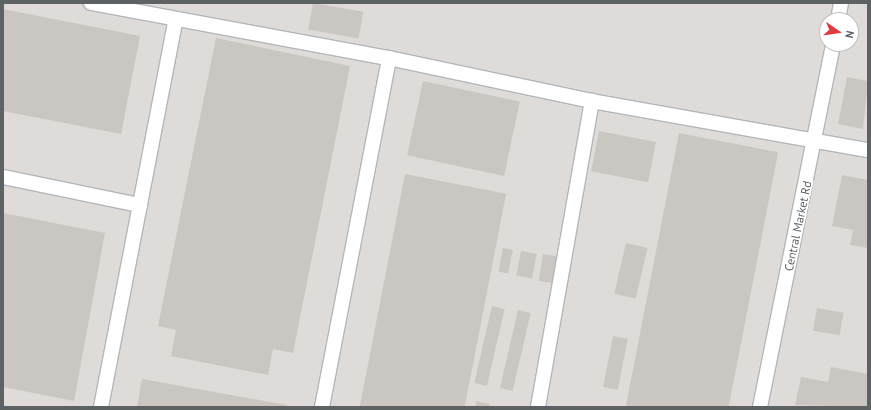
<!DOCTYPE html>
<html>
<head>
<meta charset="utf-8">
<style>
  body { margin:0 }
  #map { position:relative; width:871px; height:410px; overflow:hidden; background:#efece6; font-family:"PT Sans",sans-serif }
  div>[style] { position:absolute }
  .industrial>* { inset:0; background:#dedbd8 }
  .building>* { inset:0; background:#cac7c2; transform-origin:0 0 }
  .roads { filter:drop-shadow(1px 0 #b3b6ba) drop-shadow(-1px 0 #b3b6ba) drop-shadow(0 1px #b3b6ba) drop-shadow(0 -1px #b3b6ba) }
  .minor>* { height:14px; margin:-7px; padding:0 7px; transform-origin:7px; border-radius:7px; background:#fff }
  span { translate:-50% -50%; white-space:nowrap; text-align:center; line-height:1.15; -webkit-text-stroke:3.5px #fff; paint-order:stroke }
  .street-label { font-size:12px; color:#5d6265 }
  .frame { position:absolute; inset:0; border:4px solid #5d6265; pointer-events:none }
  .north { position:absolute; left:819px; top:12px; width:40px; height:40px; box-sizing:border-box; background:#fff; border:1px solid #bec0c1; border-radius:50%; rotate:103deg; font-size:11px; font-weight:700; line-height:16px; text-align:center; color:#5d6265 }
  .north::after { content:''; display:block; margin:auto; width:14px; height:18px; background:#e1393e; clip-path:polygon(50% 0,100% 100%,50% 72%,0 100%) }
</style>
</head>
<body>
<div id="map">
  <div class="industrial">
    <div style="clip-path:polygon(evenodd,3px 3px,868px 3px,868px 407px,3px 407px,3px 3px,827px 20px,851px 20px,851px 44px,827px 44px,827px 20px)"></div>
  </div>
  <div class="building">
    <div style="left:313px;top:3px;width:51px;height:27px;rotate:10deg"></div>
    <div style="clip-path:polygon(3px 9px,140px 36px,121px 134px,3px 111px)"></div>
    <div style="clip-path:polygon(216px 38px,350px 66px,293px 353px,273px 349px,268px 375px,171px 356px,176px 330px,158px 326px)"></div>
    <div style="clip-path:polygon(847px 77px,868px 81px,863px 129px,838px 124px)"></div>
    <div style="left:423px;top:81px;width:99px;height:76px;rotate:12deg"></div>
    <div style="left:599px;top:131px;width:58px;height:41px;rotate:11deg"></div>
    <div style="left:679px;top:133px;width:101px;height:280px;rotate:11deg"></div>
    <div style="left:405px;top:174px;width:103px;height:238px;rotate:11deg"></div>
    <div style="clip-path:polygon(842px 175px,868px 180px,868px 248px,850px 245px,853px 230px,832px 226px)"></div>
    <div style="clip-path:polygon(3px 213px,105px 233px,74px 401px,3px 387px)"></div>
    <div style="left:626px;top:243px;width:22px;height:52px;rotate:13deg"></div>
    <div style="left:503px;top:248px;width:10px;height:24px;rotate:11deg"></div>
    <div style="left:521px;top:251px;width:16px;height:25px;rotate:11deg"></div>
    <div style="left:543px;top:254px;width:20px;height:27px;rotate:9deg"></div>
    <div style="left:492px;top:306px;width:13px;height:79px;rotate:13deg"></div>
    <div style="left:817px;top:308px;width:27px;height:23px;rotate:10deg"></div>
    <div style="left:518px;top:310px;width:13px;height:80px;rotate:13deg"></div>
    <div style="left:613px;top:336px;width:15px;height:52px;rotate:11deg"></div>
    <div style="clip-path:polygon(831px 367px,868px 374px,868px 407px,795px 405px,801px 377px,828px 382px)"></div>
    <div style="clip-path:polygon(142px 379px,287px 405px,286px 407px,137px 407px)"></div>
    <div style="clip-path:polygon(476px 401px,490px 404px,489px 407px,475px 407px)"></div>
  </div>
  <div class="roads">
    <div class="minor">
      <div style="left:91px;top:3px;width:303px;rotate:10.5deg"></div>
      <div style="left:389px;top:58px;width:208px;rotate:12deg"></div>
      <div style="left:592px;top:101px;width:280px;rotate:10.1deg"></div>
      <div style="left:838px;top:20px;width:17px;rotate:-80deg"></div>
      <div style="left:3px;top:177px;width:140px;rotate:11.6deg"></div>
      <div style="left:101px;top:407px;width:395px;rotate:-79.1deg"></div>
      <div style="left:322px;top:407px;width:355px;rotate:-79.1deg"></div>
      <div style="left:538px;top:407px;width:311px;rotate:-80deg"></div>
      <div style="left:760px;top:407px;width:370px;rotate:-78.6deg"></div>
    </div>
  </div>
  <div class="street-label">
    <span style="left:798px;top:226px;rotate:-78deg">Central Market Rd</span>
  </div>
  <div class="frame"></div>
  <div class="north">N</div>
</div>
</body>
</html>
